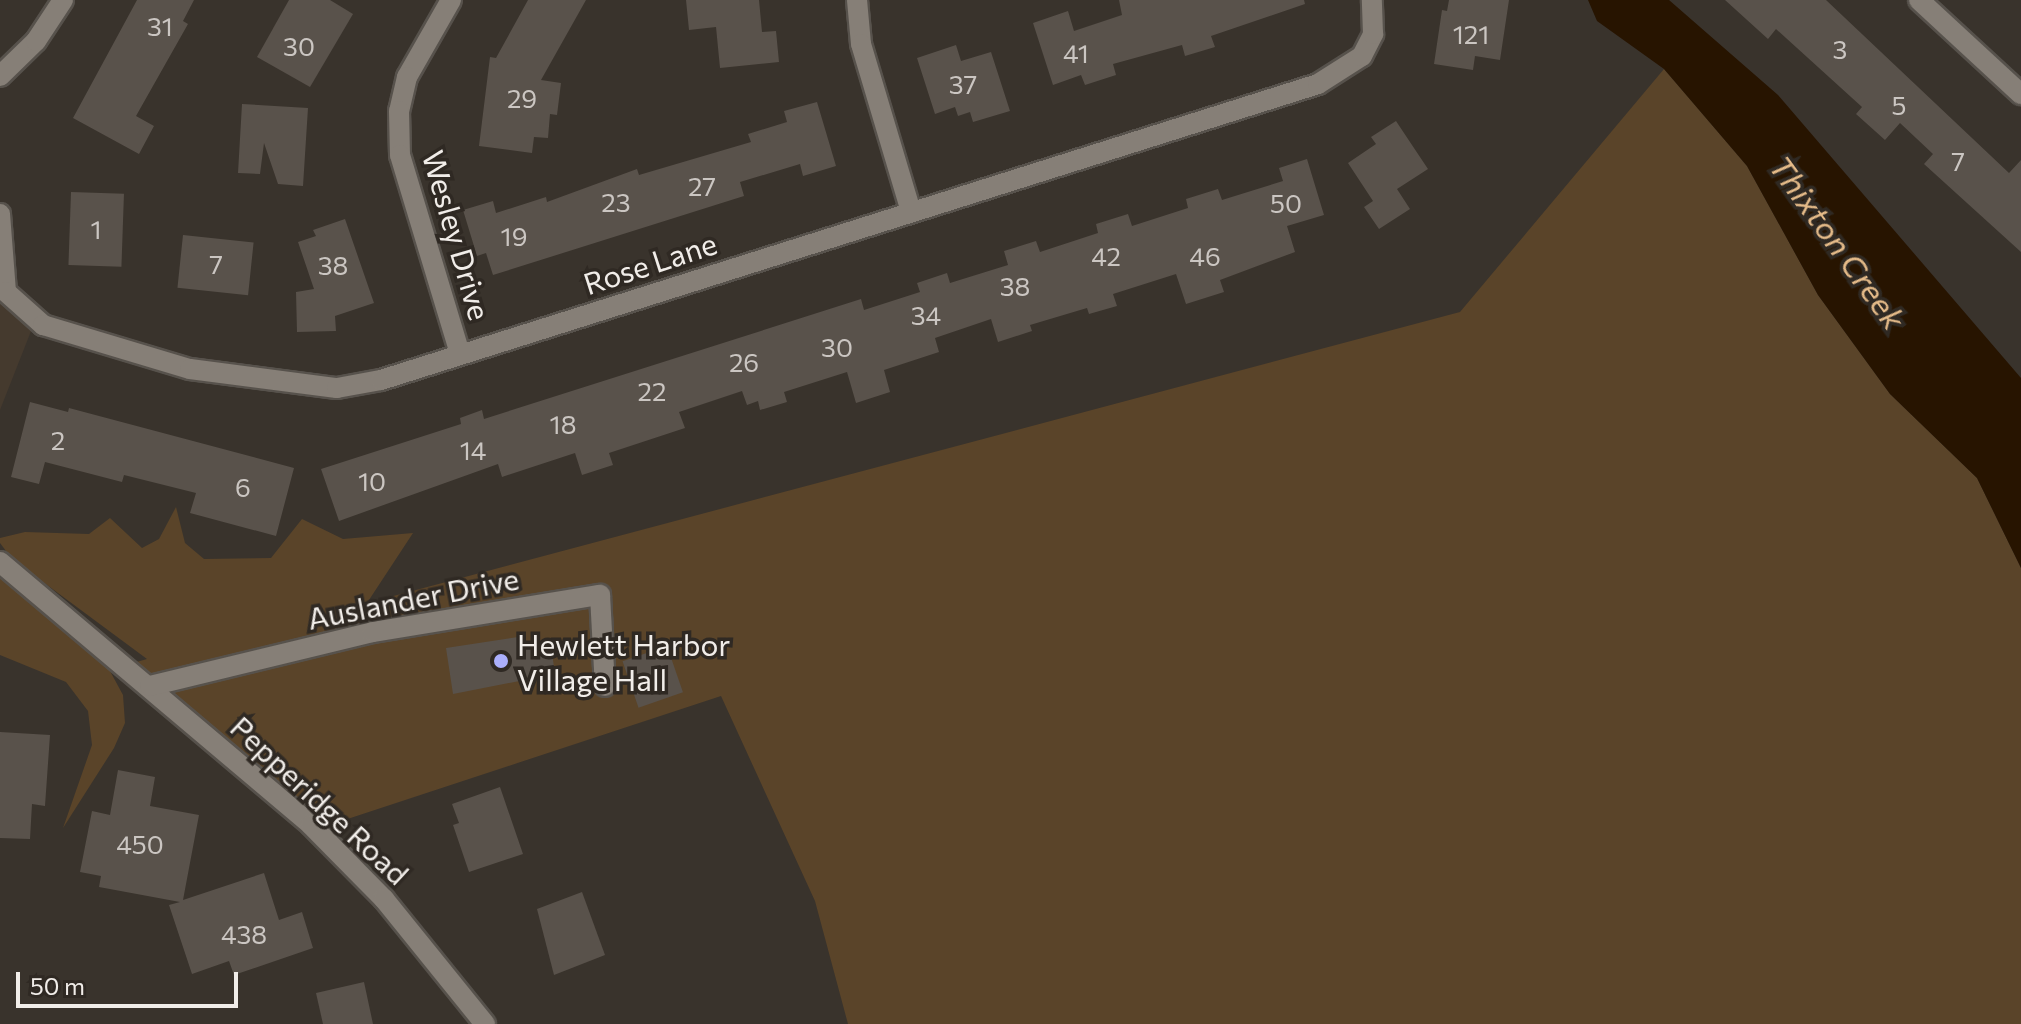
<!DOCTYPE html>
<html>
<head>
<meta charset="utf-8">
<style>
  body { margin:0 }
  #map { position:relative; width:2021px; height:1024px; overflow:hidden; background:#39332c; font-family:Commissioner,sans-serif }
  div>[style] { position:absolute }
  .built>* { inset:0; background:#453a2e }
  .green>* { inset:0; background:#5a4429 }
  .water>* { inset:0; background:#271400 }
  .building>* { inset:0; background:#59524b; transform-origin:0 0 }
  .roads { filter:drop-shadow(2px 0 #57524c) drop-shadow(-2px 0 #57524c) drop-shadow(0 2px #57524c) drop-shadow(0 -2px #57524c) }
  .minor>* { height:20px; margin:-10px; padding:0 10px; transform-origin:10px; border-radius:10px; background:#867f77 }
  .dots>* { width:22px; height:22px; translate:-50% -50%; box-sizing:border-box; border:4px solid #2f2923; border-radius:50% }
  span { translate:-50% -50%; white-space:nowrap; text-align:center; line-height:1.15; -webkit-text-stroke:7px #2f2923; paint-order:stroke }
  .number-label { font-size:26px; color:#cbc6c2 }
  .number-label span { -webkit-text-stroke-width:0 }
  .street-label { font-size:30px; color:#f1ede9 }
  .poi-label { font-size:30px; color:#f1ede9 }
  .left { translate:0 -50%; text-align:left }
  .water-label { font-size:32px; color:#e5bb89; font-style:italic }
  .scale { position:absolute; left:16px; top:972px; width:222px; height:36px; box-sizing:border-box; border:4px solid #f1ede9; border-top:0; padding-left:10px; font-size:24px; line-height:28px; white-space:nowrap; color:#f1ede9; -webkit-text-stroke:6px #2f2923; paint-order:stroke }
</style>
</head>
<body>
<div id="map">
  <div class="built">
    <div style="clip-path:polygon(0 266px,35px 321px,0 410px)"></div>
  </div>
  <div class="green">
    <div style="clip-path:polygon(1664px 69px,1747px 166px,1818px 295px,1890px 394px,1977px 478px,2021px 568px,2021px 1024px,848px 1024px,815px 901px,721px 696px,308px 832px,126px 665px,147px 659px,12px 559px,0 543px,0 538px,25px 532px,89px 534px,110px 518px,142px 548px,159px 539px,176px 507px,185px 543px,204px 559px,271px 558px,302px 519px,343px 539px,413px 533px,367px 603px,1460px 312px)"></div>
    <div style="clip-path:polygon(0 575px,29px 603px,73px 632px,110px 671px,123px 695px,125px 723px,114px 748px,63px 828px,92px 745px,88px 711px,66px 682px,0 655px)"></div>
  </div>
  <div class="water">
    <div style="clip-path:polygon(1588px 0,1669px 0,1778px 95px,2021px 378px,2021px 568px,1977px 478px,1890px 394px,1818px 295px,1747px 166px,1664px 69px,1597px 21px)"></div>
  </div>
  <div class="building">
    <div style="clip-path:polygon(137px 0,194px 0,183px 21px,188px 24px,136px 116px,154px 126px,139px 154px,73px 118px)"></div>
    <div style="clip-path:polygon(289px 0,330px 0,353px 14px,310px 87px,257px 57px)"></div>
    <div style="clip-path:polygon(528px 0,586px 0,541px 80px,561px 83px,557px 115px,550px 114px,548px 138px,534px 137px,532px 153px,479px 146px,490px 57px,496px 58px)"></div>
    <div style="clip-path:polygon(686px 0,759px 0,762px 32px,776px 31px,779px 62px,720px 68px,716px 27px,689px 30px)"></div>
    <div style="clip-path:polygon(1119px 0,1304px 0,1305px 4px,1211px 36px,1215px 47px,1185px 56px,1182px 45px,1113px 64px,1116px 75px,1085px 85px,1081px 75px,1053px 85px,1033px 23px,1068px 11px,1074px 31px,1122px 15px)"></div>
    <div style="clip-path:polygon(1449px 0,1509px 0,1500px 60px,1475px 56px,1473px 70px,1434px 64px,1442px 10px,1447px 11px)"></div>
    <div style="clip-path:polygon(1725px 0,1826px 0,2009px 173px,2021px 160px,2021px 252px,1924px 164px,1933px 154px,1900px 123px,1885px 140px,1856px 114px,1862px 107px,1776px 29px,1768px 39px)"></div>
    <div style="clip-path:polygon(956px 45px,961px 61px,991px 52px,1010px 111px,973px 122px,970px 112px,958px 116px,955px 107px,935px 114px,917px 58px)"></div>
    <div style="clip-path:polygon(817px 102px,836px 166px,803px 176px,800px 164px,740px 182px,744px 196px,493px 275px,486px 253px,477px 256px,463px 210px,493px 201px,496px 213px,546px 197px,547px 202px,637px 169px,639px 175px,751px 142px,748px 134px,787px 122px,784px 111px)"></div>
    <div style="clip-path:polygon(242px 104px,308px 108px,303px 186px,278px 184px,264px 143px,260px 174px,238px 173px)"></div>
    <div style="clip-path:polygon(1396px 121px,1428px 169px,1397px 189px,1410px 209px,1379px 229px,1364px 207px,1373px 201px,1348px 163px,1376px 144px,1371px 137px)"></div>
    <div style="clip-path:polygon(1307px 159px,1324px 215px,1287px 226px,1295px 252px,1220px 280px,1224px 292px,1186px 304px,1176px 274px,1113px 294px,1117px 306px,1089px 314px,1087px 308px,1030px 325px,1032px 331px,998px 342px,991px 319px,935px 338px,939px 352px,884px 370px,890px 392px,856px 403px,847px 372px,784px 392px,787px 402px,760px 410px,758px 401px,747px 405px,742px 391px,679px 412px,685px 428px,609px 453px,613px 465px,582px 475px,575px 453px,502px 477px,498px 464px,339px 521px,321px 469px,461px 424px,460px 418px,482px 410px,484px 419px,861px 299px,864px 310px,920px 292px,917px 283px,947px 273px,950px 283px,1008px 265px,1004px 251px,1036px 241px,1040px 252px,1098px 233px,1096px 224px,1128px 214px,1132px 226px,1188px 208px,1186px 199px,1218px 189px,1222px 200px,1283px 181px,1279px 168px)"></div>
    <div style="left:71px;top:192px;width:53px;height:73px;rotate:2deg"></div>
    <div style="clip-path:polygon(345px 219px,374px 303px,335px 316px,336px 331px,297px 332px,296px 292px,314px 289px,298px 242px,316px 236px,313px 230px)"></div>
    <div style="left:183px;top:235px;width:71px;height:53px;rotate:6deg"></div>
    <div style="clip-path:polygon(30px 402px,68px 412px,69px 408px,294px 468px,276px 536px,190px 513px,196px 493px,124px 475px,122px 482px,45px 462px,39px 484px,11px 477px)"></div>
    <div style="clip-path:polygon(525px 636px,526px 643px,550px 639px,555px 674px,453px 694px,446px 648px)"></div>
    <div style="left:667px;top:646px;width:49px;height:47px;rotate:71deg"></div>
    <div style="clip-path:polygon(0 732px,50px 735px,45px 806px,32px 804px,30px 839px,0 838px)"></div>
    <div style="clip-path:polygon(118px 770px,155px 777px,150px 806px,199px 815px,183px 900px,264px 873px,279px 920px,302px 912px,313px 948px,234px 975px,229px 961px,192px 974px,169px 905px,180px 902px,99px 887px,101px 876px,80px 872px,92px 811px,110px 815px)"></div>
    <div style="clip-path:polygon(500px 787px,523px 854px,469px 872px,453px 825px,459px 823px,452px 804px)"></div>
    <div style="clip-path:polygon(582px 892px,605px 955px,554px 975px,537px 909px)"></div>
    <div style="clip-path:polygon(364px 982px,373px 1024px,323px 1024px,316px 993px)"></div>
  </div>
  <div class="roads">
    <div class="minor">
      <div style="left:451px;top:0;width:89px;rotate:119.7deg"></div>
      <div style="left:407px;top:77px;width:35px;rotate:103deg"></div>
      <div style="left:399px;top:111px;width:44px;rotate:88.7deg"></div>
      <div style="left:400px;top:155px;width:208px;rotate:73.2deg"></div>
      <div style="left:857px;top:0;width:44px;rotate:84.8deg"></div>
      <div style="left:861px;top:44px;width:175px;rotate:73.4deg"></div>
      <div style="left:1919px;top:0;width:139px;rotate:42.7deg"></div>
      <div style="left:0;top:76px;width:50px;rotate:-44.2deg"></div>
      <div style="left:36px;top:41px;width:49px;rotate:-56.6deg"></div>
      <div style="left:0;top:214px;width:78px;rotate:85.6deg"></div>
      <div style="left:6px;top:292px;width:50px;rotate:41.7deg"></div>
      <div style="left:43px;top:325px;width:153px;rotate:16.7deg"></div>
      <div style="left:190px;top:369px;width:148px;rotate:7.4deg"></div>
      <div style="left:337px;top:388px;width:45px;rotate:-10.3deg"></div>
      <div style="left:381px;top:380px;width:983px;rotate:-17.53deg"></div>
      <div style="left:1318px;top:84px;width:52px;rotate:-32.5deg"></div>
      <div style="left:1362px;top:56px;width:25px;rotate:-63deg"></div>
      <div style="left:1373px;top:34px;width:34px;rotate:-92deg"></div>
      <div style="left:0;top:562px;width:407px;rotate:40.2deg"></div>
      <div style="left:311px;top:825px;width:104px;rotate:45.4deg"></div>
      <div style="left:384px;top:899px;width:161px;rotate:51.1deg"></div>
      <div style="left:150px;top:686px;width:229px;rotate:-13.6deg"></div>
      <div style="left:373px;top:632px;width:230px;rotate:-9.3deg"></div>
      <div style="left:600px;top:595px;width:91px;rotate:86.9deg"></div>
    </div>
  </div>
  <div class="dots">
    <div style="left:501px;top:661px;background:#abaffb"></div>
  </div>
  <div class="number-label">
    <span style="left:160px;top:26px">31</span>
    <span style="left:1471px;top:34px">121</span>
    <span style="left:299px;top:46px">30</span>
    <span style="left:1840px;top:49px">3</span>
    <span style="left:1076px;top:53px">41</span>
    <span style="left:963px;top:84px">37</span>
    <span style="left:522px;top:98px">29</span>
    <span style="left:1899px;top:105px">5</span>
    <span style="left:1958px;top:161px">7</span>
    <span style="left:702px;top:186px">27</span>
    <span style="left:616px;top:202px">23</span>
    <span style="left:1286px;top:203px">50</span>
    <span style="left:96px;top:229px">1</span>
    <span style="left:514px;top:236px">19</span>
    <span style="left:1106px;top:256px">42</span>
    <span style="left:1205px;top:256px">46</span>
    <span style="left:216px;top:264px">7</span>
    <span style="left:333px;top:265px">38</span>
    <span style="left:1015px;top:286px">38</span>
    <span style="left:926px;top:315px">34</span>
    <span style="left:837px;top:347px">30</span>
    <span style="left:744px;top:362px">26</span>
    <span style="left:652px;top:391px">22</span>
    <span style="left:563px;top:424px">18</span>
    <span style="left:58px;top:440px">2</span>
    <span style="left:473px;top:450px">14</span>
    <span style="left:372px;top:481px">10</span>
    <span style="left:243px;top:487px">6</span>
    <span style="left:140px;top:844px">450</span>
    <span style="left:244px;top:934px">438</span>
  </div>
  <div class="street-label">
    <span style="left:457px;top:235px;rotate:74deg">Wesley Drive</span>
    <span style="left:650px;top:263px;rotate:-18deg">Rose Lane</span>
    <span style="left:413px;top:598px;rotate:-11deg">Auslander Drive</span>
    <span style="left:320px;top:800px;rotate:43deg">Pepperidge Road</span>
  </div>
  <div class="poi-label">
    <span class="left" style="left:517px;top:661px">Hewlett Harbor<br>Village Hall</span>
  </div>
  <div class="water-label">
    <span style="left:1838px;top:242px;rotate:54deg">Thixton Creek</span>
  </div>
  <div class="scale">50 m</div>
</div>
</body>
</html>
